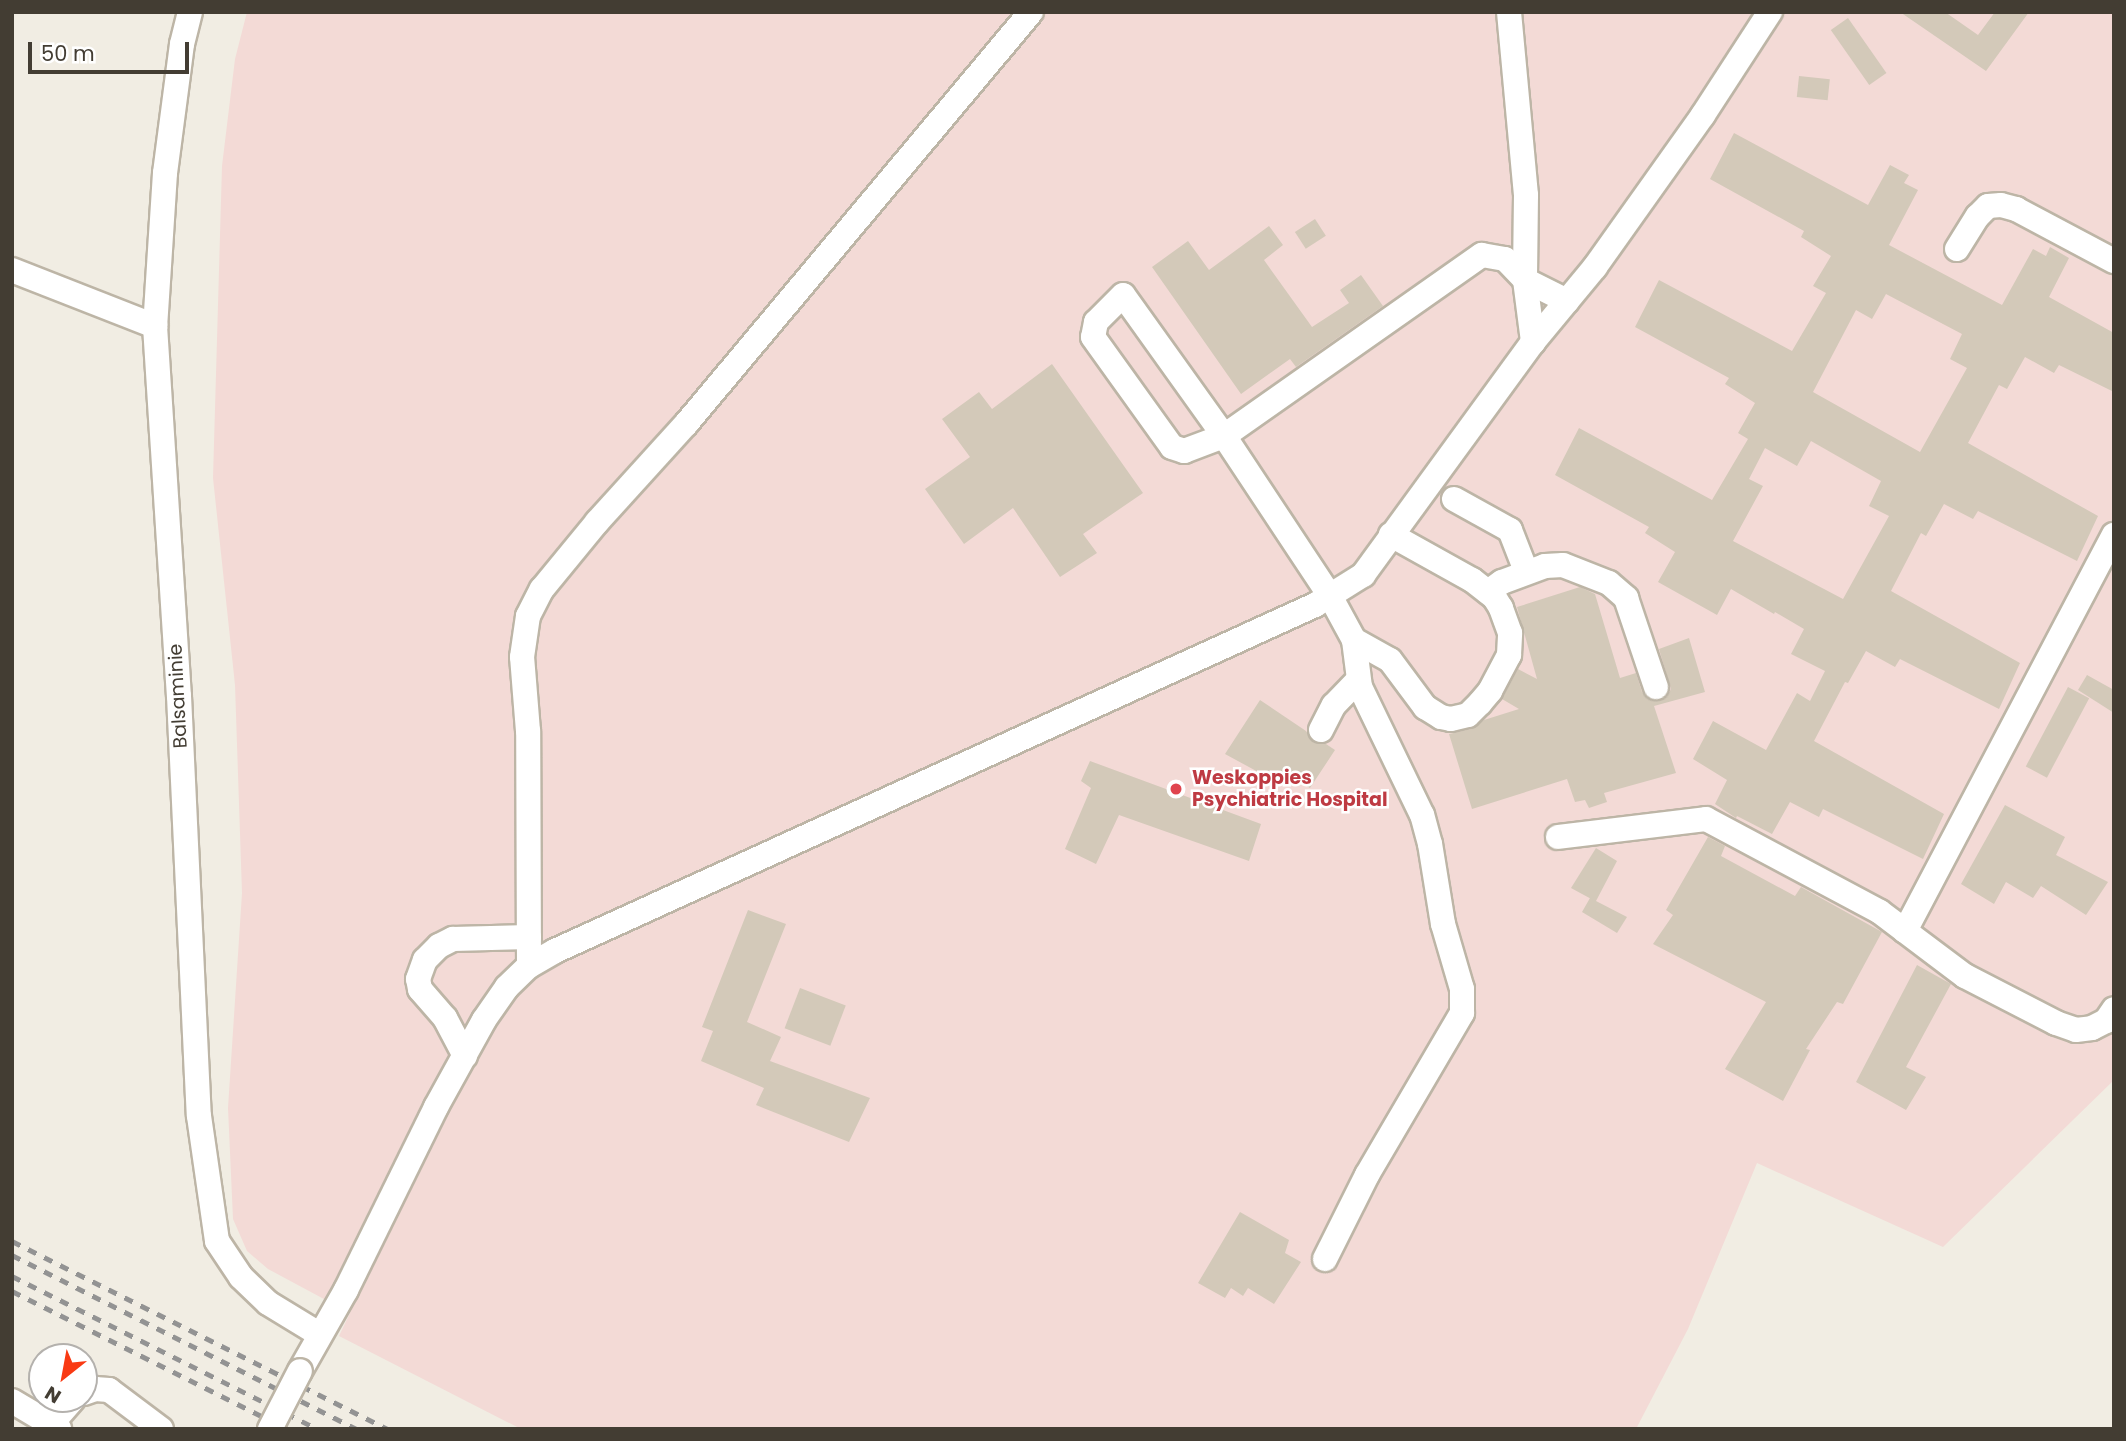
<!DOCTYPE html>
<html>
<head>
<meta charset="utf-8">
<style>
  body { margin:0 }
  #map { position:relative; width:2126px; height:1441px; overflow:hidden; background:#f1ede3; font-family:Poppins,sans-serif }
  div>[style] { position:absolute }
  .medical>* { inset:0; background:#f3dad6 }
  .building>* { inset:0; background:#d3c9b9; transform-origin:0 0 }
  .roads { filter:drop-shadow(2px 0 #bdb5a6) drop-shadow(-2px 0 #bdb5a6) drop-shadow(0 2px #bdb5a6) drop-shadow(0 -2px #bdb5a6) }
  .minor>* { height:24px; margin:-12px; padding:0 12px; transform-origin:12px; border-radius:12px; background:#fff }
  .rail>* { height:5px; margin-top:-2.5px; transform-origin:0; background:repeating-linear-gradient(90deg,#939393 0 9px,transparent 0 18px) }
  .bridges { filter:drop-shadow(2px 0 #bdb5a6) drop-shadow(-2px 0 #bdb5a6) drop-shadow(0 2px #bdb5a6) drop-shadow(0 -2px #bdb5a6) }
  .minor-bridge>* { height:24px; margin:-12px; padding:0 12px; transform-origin:12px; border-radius:12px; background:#fff }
  .dots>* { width:19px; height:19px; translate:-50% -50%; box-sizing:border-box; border:4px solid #fff; border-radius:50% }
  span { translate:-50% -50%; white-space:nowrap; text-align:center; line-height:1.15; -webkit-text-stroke:5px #fff; paint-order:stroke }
  .street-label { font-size:19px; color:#433d33 }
  .health-label { font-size:19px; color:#be3a42; font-weight:700 }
  .left { translate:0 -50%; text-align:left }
  .frame { position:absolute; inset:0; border:14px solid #433d33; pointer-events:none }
  .north { position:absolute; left:28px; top:1343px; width:70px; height:70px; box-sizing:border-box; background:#fff; border:2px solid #b4b1ad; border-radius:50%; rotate:211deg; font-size:19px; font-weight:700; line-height:28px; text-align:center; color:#433d33 }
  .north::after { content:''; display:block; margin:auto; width:24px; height:32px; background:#f93a13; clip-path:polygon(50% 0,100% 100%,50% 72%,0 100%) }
  .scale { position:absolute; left:28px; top:42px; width:161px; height:32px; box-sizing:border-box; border:4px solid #433d33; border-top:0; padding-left:9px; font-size:21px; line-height:24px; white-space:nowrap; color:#433d33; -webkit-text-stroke:5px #fff; paint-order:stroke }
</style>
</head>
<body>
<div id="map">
  <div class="medical">
    <div style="clip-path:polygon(247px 12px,2114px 12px,2114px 1080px,1943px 1247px,1757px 1163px,1688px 1329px,1636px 1429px,521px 1429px,339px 1336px,350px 1313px,268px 1269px,247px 1251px,233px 1219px,228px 1108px,242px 893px,235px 685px,213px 478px,222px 166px,235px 59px)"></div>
  </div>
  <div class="building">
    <div style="clip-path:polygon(1900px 12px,1945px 12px,1978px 35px,1995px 12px,2029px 12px,1986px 71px)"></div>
    <div style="left:1848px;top:18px;width:67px;height:21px;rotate:55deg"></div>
    <div style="left:1799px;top:76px;width:31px;height:21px;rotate:6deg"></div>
    <div style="clip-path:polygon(evenodd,1734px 133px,1868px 205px,1890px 165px,1909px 175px,1904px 183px,1918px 190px,1889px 245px,2002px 305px,2033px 249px,2046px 256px,2050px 247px,2069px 258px,2049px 297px,2114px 333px,2114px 392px,2059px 365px,2054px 373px,2025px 357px,2007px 389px,1999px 385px,1968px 443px,2098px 516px,2077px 561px,1978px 511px,1973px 519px,1944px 504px,1926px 536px,1921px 533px,1891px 591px,2020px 663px,1999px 709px,1900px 659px,1895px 667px,1866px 651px,1848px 683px,1845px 682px,1814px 741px,1944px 814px,1923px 859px,1823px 809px,1819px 817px,1790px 802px,1772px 834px,1737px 816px,1736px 818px,1715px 804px,1727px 780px,1693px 759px,1713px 721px,1766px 750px,1797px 693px,1810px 701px,1825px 671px,1791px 654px,1804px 629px,1775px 612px,1774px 614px,1731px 589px,1717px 615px,1658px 582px,1675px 552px,1645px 533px,1649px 527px,1555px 475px,1579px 428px,1712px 500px,1748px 439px,1738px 433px,1755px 403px,1725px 384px,1729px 378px,1635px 327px,1659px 280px,1792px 351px,1826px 293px,1813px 286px,1831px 256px,1801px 237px,1804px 231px,1710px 179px,1734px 133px,1886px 294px,1962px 334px,1950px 359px,1967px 368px,1920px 452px,1813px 392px,1856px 310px,1872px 319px,1886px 294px,1734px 133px,1811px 441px,1881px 481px,1869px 506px,1889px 516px,1843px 599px,1733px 541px,1763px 486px,1749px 479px,1765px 448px,1797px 466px,1811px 441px)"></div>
    <div style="left:1315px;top:219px;width:20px;height:24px;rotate:57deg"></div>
    <div style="clip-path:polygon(1269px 226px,1283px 245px,1264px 260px,1312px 327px,1349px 303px,1340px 290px,1361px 275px,1383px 306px,1296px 367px,1290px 359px,1241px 394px,1152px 267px,1188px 241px,1209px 270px)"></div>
    <div style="clip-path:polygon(1052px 364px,1143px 493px,1083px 534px,1097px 553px,1060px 577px,1013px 508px,964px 544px,925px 489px,970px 457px,942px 419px,979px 392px,992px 409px)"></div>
    <div style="clip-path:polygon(1580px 587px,1595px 594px,1620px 678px,1636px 673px,1642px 692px,1652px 701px,1667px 697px,1671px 689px,1659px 649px,1689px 638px,1705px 692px,1654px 706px,1676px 773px,1604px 793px,1607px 802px,1589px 808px,1585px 800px,1575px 802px,1567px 779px,1472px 809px,1449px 734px,1471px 729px,1484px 720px,1519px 709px,1502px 699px,1518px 669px,1537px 679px,1517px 607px)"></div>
    <div style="clip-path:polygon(2087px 675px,2114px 690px,2114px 713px,2078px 690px)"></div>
    <div style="left:2068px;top:687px;width:24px;height:90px;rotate:28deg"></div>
    <div style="clip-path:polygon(1260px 700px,1306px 731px,1314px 743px,1326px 744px,1335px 750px,1310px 788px,1288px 775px,1282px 785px,1225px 754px)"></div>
    <div style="clip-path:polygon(1090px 761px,1261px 824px,1249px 861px,1119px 815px,1096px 864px,1065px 849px,1091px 788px,1081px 781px)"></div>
    <div style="clip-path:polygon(2005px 805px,2065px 837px,2056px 855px,2108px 882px,2086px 915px,2041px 886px,2033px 898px,2006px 882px,1994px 904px,1961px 884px)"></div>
    <div style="clip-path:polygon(1708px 837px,1725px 846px,1721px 856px,1795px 896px,1801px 887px,1882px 932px,1843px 1004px,1837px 1002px,1806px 1049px,1810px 1050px,1783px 1101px,1725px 1069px,1766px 1002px,1653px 944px,1673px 915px,1666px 910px)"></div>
    <div style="clip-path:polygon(1596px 848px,1617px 861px,1596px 901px,1627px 917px,1617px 933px,1582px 912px,1590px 898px,1595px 901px,1571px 888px)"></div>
    <div style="clip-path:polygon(748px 910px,786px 924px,747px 1022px,781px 1037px,770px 1061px,870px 1098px,849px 1142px,756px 1105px,764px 1088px,701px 1061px,713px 1031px,702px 1027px)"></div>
    <div style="clip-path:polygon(1917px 965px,1951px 984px,1906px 1067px,1926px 1077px,1906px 1110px,1856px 1082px)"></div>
    <div style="left:800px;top:988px;width:49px;height:43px;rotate:21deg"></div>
    <div style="clip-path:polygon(1240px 1212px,1289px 1240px,1285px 1253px,1301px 1262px,1274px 1304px,1248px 1288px,1243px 1296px,1231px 1288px,1225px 1298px,1198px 1283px)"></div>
  </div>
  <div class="roads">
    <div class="minor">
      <div style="left:190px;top:12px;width:33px;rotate:104deg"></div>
      <div style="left:182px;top:44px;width:130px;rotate:97.5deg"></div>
      <div style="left:165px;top:173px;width:153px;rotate:93.7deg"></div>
      <div style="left:155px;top:326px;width:371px;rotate:86.3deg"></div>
      <div style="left:179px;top:696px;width:420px;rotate:87.3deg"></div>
      <div style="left:199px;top:1116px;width:126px;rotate:81.8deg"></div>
      <div style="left:217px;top:1241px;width:43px;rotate:56.3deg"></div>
      <div style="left:241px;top:1277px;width:37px;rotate:44deg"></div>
      <div style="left:268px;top:1303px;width:60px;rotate:31.3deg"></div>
      <div style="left:1509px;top:12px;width:184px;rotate:84.7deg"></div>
      <div style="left:1526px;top:195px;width:85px;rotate:90.7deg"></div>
      <div style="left:1525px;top:280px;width:63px;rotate:82.6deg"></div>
      <div style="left:1957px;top:249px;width:39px;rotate:-58deg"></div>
      <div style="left:1978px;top:216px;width:14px;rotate:-45deg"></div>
      <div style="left:1988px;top:206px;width:13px;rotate:-4deg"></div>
      <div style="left:2001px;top:205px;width:16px;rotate:15deg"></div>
      <div style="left:2016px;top:209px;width:111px;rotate:28deg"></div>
      <div style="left:12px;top:270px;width:154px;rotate:21.4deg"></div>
      <div style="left:1454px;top:499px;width:64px;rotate:29deg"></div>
      <div style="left:1510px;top:530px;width:44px;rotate:68.7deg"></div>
      <div style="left:1488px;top:592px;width:17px;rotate:-36deg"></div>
      <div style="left:1502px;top:582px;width:46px;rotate:-20.4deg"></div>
      <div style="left:1545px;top:566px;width:18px;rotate:-3deg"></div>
      <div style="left:1563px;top:565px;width:49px;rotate:21.4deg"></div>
      <div style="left:1609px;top:583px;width:23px;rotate:41deg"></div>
      <div style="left:1626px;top:598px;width:94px;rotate:71.4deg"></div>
      <div style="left:1354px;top:640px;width:41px;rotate:29.1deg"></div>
      <div style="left:1390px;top:660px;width:59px;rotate:53.3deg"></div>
      <div style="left:1425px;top:707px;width:19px;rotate:32deg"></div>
      <div style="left:1441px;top:717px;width:10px;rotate:11deg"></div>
      <div style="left:1451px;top:719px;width:17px;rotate:-13deg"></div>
      <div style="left:1468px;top:715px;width:17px;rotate:-45deg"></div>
      <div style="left:1480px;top:703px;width:16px;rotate:-50deg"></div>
      <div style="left:1490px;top:691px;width:41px;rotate:-62.2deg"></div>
      <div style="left:1509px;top:655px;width:22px;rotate:-87deg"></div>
      <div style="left:1510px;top:633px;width:27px;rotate:-110deg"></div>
      <div style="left:1501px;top:608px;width:13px;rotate:-122deg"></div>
      <div style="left:1494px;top:597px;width:28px;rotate:-142deg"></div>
      <div style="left:1472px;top:580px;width:93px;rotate:-150.9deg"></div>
      <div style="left:1321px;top:730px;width:28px;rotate:-63deg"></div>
      <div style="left:1334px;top:705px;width:35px;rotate:-46deg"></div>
      <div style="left:1558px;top:837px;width:149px;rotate:-6.9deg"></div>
      <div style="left:1706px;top:819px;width:197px;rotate:28.1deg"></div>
      <div style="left:1880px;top:912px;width:31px;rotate:37deg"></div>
      <div style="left:1905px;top:931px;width:448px;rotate:-62.2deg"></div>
      <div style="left:1905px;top:931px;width:75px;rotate:36.9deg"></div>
      <div style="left:1965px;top:976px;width:102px;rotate:27.3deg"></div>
      <div style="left:2056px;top:1023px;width:21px;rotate:19deg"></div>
      <div style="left:2076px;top:1030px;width:16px;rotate:-7deg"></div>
      <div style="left:2092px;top:1028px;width:16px;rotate:-27deg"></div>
      <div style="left:2106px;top:1021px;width:14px;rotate:-56deg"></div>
      <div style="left:529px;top:966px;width:235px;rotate:-90.2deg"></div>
      <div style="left:528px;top:731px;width:74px;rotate:-94.6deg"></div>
      <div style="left:522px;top:657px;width:41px;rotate:-81.7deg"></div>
      <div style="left:528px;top:616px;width:30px;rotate:-63deg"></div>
      <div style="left:542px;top:589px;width:87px;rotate:-50.6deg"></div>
      <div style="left:597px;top:522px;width:132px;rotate:-47.8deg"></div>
      <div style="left:686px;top:424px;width:537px;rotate:-50.06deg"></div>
      <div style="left:465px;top:1056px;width:43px;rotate:-117.8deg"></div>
      <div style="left:445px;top:1018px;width:38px;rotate:-131deg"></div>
      <div style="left:420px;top:989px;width:10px;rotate:-101deg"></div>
      <div style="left:418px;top:979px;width:20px;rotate:-70deg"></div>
      <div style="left:425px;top:960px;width:20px;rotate:-45deg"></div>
      <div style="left:439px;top:946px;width:16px;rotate:-27deg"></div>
      <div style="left:453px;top:939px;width:76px;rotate:-1.5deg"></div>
      <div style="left:1325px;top:1259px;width:94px;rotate:-63.4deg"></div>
      <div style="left:1367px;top:1175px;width:188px;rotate:-59.6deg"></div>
      <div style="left:1462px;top:1013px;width:24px;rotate:-90deg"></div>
      <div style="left:1462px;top:989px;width:68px;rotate:-106.3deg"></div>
      <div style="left:1443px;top:924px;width:81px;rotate:-99.2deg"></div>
      <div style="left:1430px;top:844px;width:30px;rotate:-105deg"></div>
      <div style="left:1422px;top:815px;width:142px;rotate:-115.8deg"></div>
      <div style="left:1360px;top:687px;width:47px;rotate:-97.3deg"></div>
      <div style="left:1354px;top:640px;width:50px;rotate:-118.6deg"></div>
      <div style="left:1330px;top:596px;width:192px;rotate:-123.5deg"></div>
      <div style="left:1224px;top:436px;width:173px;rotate:-125.6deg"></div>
      <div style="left:1123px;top:295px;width:38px;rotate:135deg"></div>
      <div style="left:1096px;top:322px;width:15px;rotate:101deg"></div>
      <div style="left:1093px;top:337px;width:135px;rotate:54.3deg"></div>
      <div style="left:1172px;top:447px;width:13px;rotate:18deg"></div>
      <div style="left:1184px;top:451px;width:43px;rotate:-20.6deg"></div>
      <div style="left:1224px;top:436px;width:315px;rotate:-35.1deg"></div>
      <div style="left:1482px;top:255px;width:23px;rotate:10deg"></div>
      <div style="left:1505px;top:259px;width:29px;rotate:46deg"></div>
      <div style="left:1525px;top:280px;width:47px;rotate:26.6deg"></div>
      <div style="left:300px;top:1371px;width:93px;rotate:-60.4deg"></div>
      <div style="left:346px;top:1290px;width:204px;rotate:-63.8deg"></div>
      <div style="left:436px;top:1107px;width:99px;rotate:-61.1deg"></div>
      <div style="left:484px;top:1020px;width:40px;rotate:-55.1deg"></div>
      <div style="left:507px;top:987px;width:30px;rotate:-44deg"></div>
      <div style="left:529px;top:966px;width:30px;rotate:-30deg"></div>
      <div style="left:555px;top:951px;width:835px;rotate:-24.48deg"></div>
      <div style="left:1315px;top:605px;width:57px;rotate:-32deg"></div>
      <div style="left:1363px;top:575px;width:288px;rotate:-53.9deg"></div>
      <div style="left:1533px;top:342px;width:97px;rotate:-50.4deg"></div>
      <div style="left:1595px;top:267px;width:186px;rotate:-54.6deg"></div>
      <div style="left:1703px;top:115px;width:123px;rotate:-57deg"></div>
      <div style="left:84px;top:1393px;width:12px;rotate:-20deg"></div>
      <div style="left:95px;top:1389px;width:14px;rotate:4deg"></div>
      <div style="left:109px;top:1390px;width:65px;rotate:36.9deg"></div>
      <div style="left:12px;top:1401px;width:55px;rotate:30.8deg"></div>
      <div style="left:47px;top:1429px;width:40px;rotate:-49deg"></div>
    </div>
  </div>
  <div class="rail">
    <div style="left:12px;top:1241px;width:420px;rotate:26.6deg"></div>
    <div style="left:12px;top:1255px;width:386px;rotate:26.8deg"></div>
    <div style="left:12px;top:1276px;width:342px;rotate:26.6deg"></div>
    <div style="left:12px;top:1291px;width:308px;rotate:26.6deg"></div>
  </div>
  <div class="bridges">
    <div class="minor-bridge">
      <div style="left:270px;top:1429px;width:65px;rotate:-62.7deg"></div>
    </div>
  </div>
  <div class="dots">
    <div style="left:1176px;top:789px;background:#e0444e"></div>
  </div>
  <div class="street-label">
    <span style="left:178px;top:696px;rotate:-93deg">Balsaminie</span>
  </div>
  <div class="health-label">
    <span class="left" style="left:1192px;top:789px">Weskoppies<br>Psychiatric Hospital</span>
  </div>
  <div class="frame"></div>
  <div class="north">N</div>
  <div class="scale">50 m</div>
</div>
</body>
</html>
